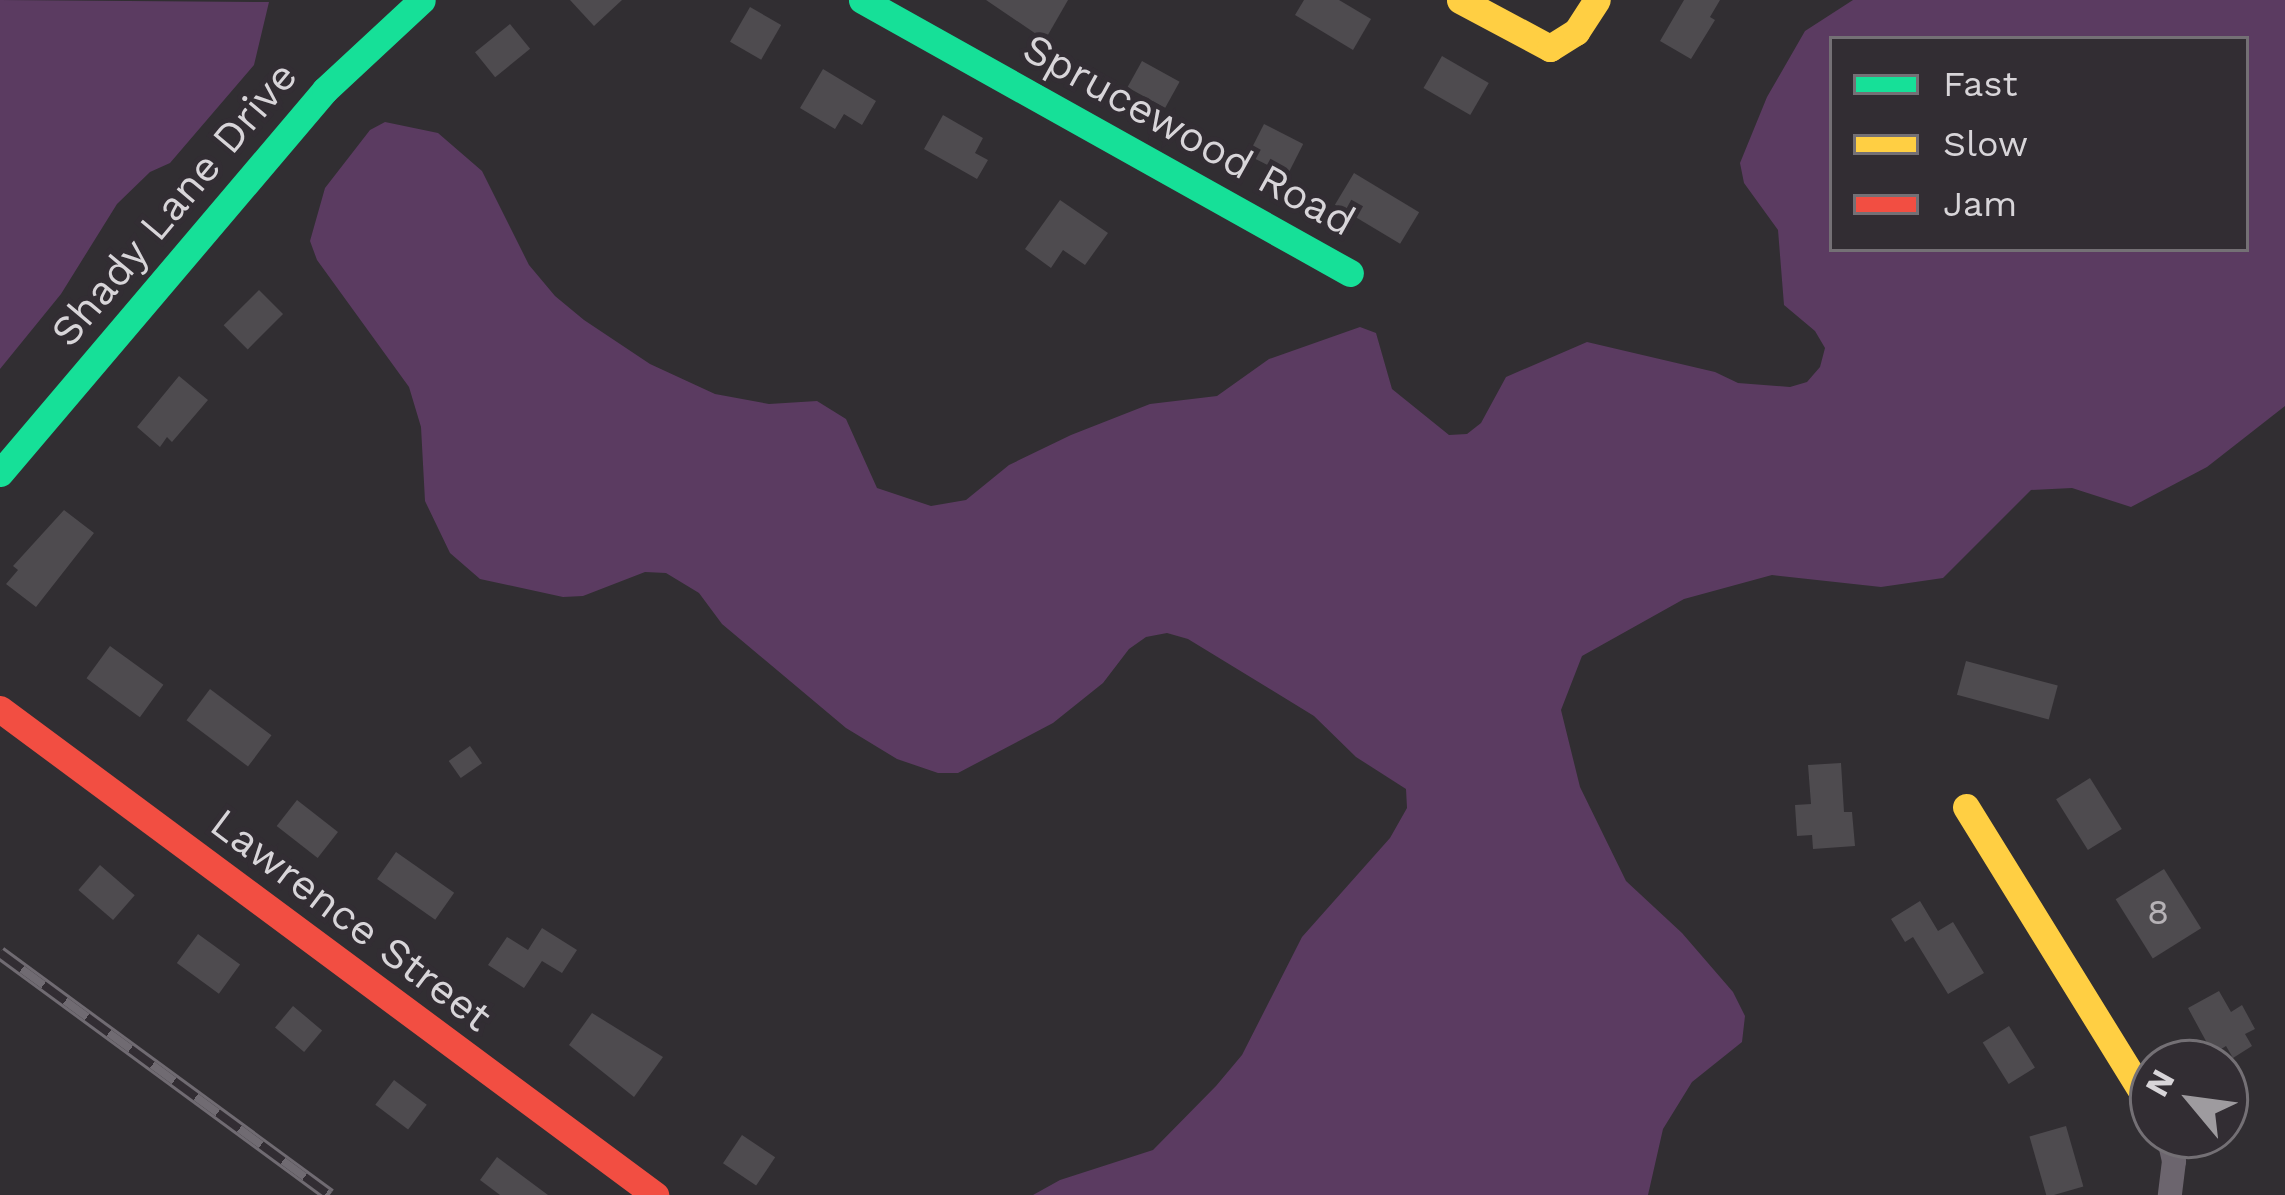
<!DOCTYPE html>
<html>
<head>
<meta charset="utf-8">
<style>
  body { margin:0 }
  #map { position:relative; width:2285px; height:1195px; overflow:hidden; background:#312e32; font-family:"Work Sans",sans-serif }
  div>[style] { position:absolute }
  .green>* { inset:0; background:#5b3b61 }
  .building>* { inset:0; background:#4e4b4f; transform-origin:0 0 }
  .street>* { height:24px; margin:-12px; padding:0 12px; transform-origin:12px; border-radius:12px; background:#6c656e }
  .fast>* { height:27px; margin:-13.5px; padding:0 13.5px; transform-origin:13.5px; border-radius:13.5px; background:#16e098 }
  .slow>* { height:27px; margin:-13.5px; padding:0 13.5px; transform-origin:13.5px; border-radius:13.5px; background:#ffcf43 }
  .jam>* { height:27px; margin:-13.5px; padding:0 13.5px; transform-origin:13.5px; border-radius:13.5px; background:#f24e42 }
  .rail>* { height:14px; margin-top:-7px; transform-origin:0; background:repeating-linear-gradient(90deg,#322d33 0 27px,#706b72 0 54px); box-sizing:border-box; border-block:3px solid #706b72 }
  span { translate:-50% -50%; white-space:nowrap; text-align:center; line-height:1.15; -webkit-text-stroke:10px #322d33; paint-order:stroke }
  .number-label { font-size:36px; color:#b6b2b6 }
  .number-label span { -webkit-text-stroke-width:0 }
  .street-label { font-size:42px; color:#d8d5d9 }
  .legend { position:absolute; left:1829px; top:36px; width:420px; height:216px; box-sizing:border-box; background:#322d33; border:3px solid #747075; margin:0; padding:15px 21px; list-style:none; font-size:36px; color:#d8d5d9 }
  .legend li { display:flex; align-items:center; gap:24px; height:60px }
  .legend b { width:60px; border:3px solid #747075 }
  .north { position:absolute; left:2129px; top:1039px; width:120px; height:120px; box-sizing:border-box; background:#322d33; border:3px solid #747075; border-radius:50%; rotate:299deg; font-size:33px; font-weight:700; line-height:48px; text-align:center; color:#d8d5d9 }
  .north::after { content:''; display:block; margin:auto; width:42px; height:54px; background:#9e9b9f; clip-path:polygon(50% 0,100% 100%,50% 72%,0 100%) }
</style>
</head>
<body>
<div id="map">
  <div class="green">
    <div style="clip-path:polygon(0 0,269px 2px,254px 65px,170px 163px,150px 172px,117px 204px,61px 294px,0 369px)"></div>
    <div style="clip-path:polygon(evenodd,1853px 0,2285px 0,2285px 406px,2207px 467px,2131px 507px,2072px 488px,2031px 490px,1943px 578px,1881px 587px,1772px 575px,1684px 599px,1582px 656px,1561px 710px,1580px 787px,1626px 881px,1682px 933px,1733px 992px,1745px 1016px,1742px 1042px,1692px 1082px,1663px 1129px,1648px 1195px,1033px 1195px,1060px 1180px,1153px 1150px,1216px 1086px,1242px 1055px,1302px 937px,1390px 838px,1407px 808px,1406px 789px,1356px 757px,1314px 716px,1188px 639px,1167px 633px,1146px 637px,1129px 649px,1103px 683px,1053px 723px,958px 773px,938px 773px,897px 759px,846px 728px,722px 624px,699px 593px,666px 573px,645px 572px,583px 596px,563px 597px,480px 579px,450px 553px,425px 501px,421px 427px,409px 387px,317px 260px,310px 241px,325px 188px,370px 130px,385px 122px,438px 133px,482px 171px,529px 265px,555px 296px,584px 320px,650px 364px,715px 394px,769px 404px,817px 401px,846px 419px,877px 488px,931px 506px,966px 500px,1009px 465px,1071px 435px,1150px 404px,1217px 396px,1269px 359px,1360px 327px,1376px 333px,1392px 389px,1449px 435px,1467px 434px,1481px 423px,1506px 377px,1587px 342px,1715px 372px,1738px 383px,1790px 387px,1807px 382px,1820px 367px,1825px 348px,1815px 331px,1784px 305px,1778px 230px,1744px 183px,1740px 163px,1767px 97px,1805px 31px,1853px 0,2246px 39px,2246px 249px,1832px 249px,1832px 39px,2246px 39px)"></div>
  </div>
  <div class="building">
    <div style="clip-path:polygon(570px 0,622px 0,594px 26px)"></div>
    <div style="clip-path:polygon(986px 0,1068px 0,1045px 40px)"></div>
    <div style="clip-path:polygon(1304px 0,1339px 0,1371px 19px,1353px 50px,1295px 15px)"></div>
    <div style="clip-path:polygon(1684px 0,1720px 0,1710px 17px,1715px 20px,1691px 59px,1660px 41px)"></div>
    <div style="left:750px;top:7px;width:36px;height:40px;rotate:30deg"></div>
    <div style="left:510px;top:24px;width:32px;height:45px;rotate:51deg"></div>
    <div style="left:1442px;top:56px;width:54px;height:37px;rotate:30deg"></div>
    <div style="left:1142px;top:61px;width:43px;height:30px;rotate:29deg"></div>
    <div style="clip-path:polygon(823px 69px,876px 101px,862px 125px,844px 114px,835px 129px,800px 108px)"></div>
    <div style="clip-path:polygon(943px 115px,983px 138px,975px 153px,988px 160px,977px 179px,924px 149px)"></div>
    <div style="left:1264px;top:124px;width:44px;height:35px;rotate:27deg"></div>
    <div style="left:1354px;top:173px;width:76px;height:37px;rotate:31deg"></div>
    <div style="clip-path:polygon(1060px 200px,1108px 233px,1085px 265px,1063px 250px,1051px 268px,1025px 249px)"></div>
    <div style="left:259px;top:290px;width:34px;height:50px;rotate:45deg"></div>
    <div style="clip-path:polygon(179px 376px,208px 400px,172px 442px,167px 437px,160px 447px,137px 427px)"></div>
    <div style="clip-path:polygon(64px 510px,94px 533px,36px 607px,6px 584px,18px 570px,13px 566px)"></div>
    <div style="left:110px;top:646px;width:66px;height:40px;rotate:36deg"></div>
    <div style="left:1966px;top:661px;width:95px;height:35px;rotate:15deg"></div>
    <div style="left:210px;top:689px;width:77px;height:39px;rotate:37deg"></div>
    <div style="left:470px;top:746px;width:21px;height:26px;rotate:55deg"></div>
    <div style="clip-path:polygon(1841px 763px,1844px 812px,1852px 812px,1855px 846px,1813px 849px,1812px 835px,1797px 836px,1795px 805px,1811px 804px,1808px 765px)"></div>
    <div style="left:2090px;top:778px;width:60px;height:40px;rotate:58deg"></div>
    <div style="left:297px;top:800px;width:52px;height:33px;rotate:38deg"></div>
    <div style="left:396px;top:852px;width:71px;height:33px;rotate:35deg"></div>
    <div style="left:100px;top:865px;width:46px;height:33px;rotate:41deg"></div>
    <div style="left:2164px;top:869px;width:70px;height:57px;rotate:58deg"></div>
    <div style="clip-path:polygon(1920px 901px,1938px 931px,1953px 922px,1984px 973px,1948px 994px,1913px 937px,1905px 942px,1891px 919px)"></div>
    <div style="clip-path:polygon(542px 928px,577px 950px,562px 973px,542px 961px,524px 988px,488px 965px,507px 937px,528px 950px)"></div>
    <div style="left:198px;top:934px;width:52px;height:36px;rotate:36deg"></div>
    <div style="clip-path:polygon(2219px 991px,2231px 1012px,2242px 1005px,2255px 1029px,2245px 1034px,2252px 1046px,2233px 1058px,2226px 1046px,2213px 1054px,2188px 1008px)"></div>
    <div style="left:293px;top:1006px;width:38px;height:28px;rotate:40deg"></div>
    <div style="clip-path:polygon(592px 1013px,663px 1057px,634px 1097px,569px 1045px)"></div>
    <div style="left:2009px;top:1026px;width:49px;height:31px;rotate:58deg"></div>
    <div style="left:394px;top:1080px;width:41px;height:31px;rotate:37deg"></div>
    <div style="left:2066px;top:1126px;width:63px;height:38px;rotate:74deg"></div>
    <div style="left:742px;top:1135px;width:40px;height:34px;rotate:34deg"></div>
    <div style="clip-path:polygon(497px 1157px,548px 1195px,500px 1195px,480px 1180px)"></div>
  </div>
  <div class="street">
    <div style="left:2168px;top:1135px;width:27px;rotate:77deg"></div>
    <div style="left:2174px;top:1161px;width:34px;rotate:97deg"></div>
  </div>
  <div class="fast">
    <div style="left:862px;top:0;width:559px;rotate:29.22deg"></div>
    <div style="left:0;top:473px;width:502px;rotate:-49.68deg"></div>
    <div style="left:325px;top:90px;width:132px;rotate:-42.9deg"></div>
  </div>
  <div class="slow">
    <div style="left:1460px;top:0;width:102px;rotate:28.1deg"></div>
    <div style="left:1550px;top:48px;width:31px;rotate:-32deg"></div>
    <div style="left:1576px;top:32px;width:38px;rotate:-57deg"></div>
    <div style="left:1966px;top:807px;width:356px;rotate:58.3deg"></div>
  </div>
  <div class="jam">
    <div style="left:0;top:709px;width:816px;rotate:36.57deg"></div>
  </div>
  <div class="rail">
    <div style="left:0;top:953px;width:409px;rotate:36.3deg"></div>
  </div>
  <div class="number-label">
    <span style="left:2158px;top:913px">8</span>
  </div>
  <div class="street-label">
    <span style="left:1189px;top:135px;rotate:29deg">Sprucewood Road</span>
    <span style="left:174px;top:204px;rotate:-50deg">Shady Lane Drive</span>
    <span style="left:351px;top:920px;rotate:37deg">Lawrence Street</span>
  </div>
  <ul class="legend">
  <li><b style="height:15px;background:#16e098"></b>Fast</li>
  <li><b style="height:15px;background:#ffcf43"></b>Slow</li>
  <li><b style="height:15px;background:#f24e42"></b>Jam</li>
  </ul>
  <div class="north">N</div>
</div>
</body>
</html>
